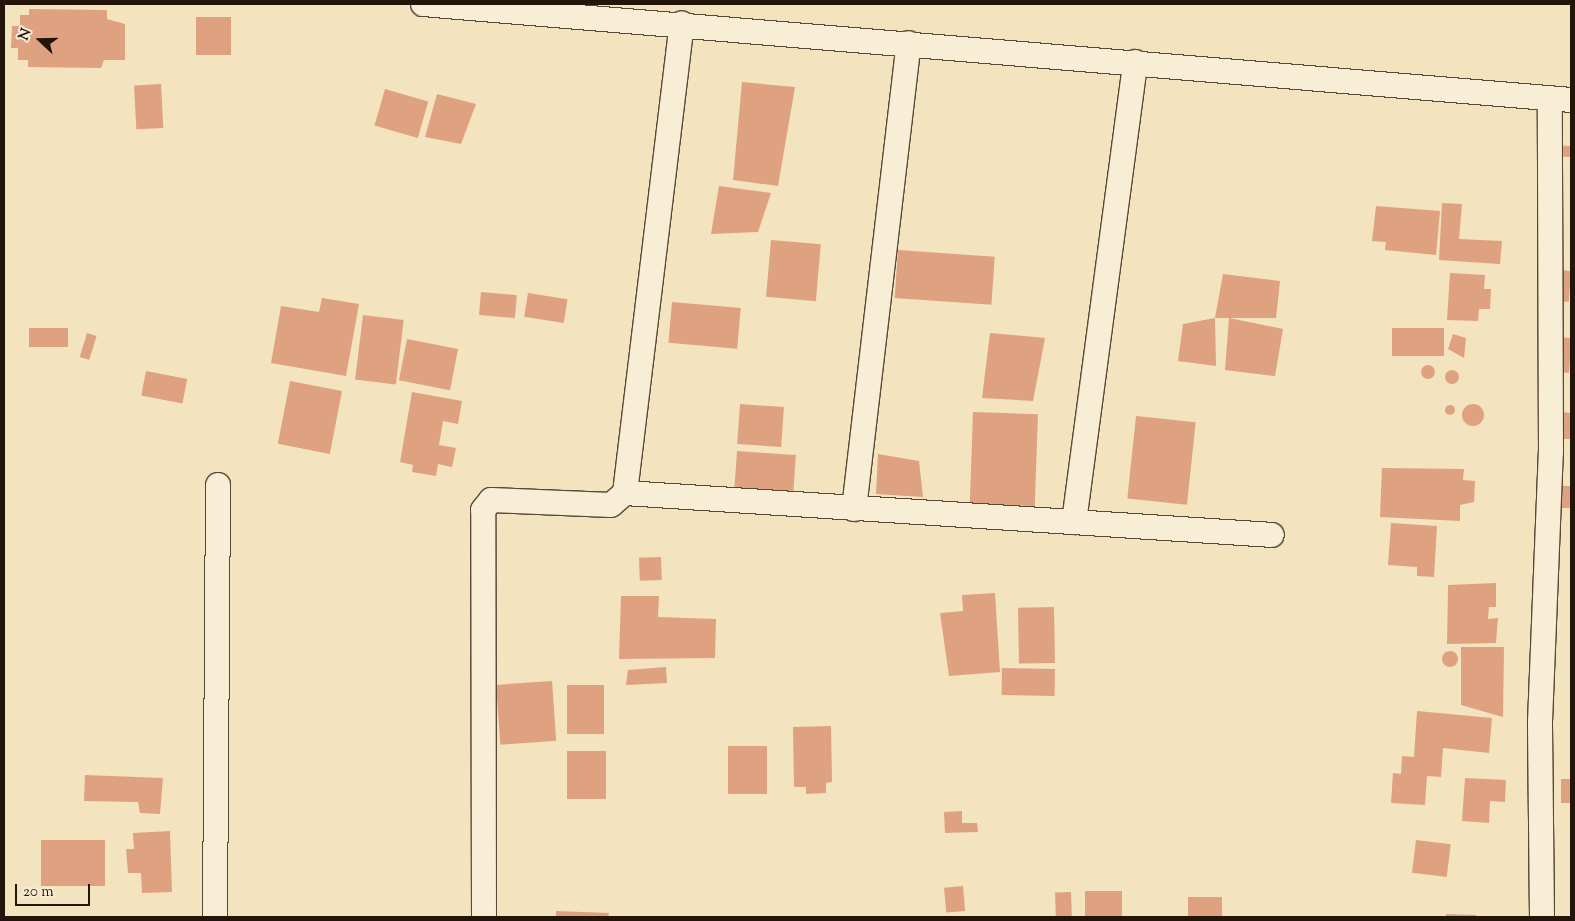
<!DOCTYPE html>
<html>
<head>
<meta charset="utf-8">
<style>
  body { margin:0 }
  #map { position:relative; width:1575px; height:921px; overflow:hidden; background:#f4e3bf; font-family:"Sorts Mill Goudy",serif }
  div>[style] { position:absolute }
  .building>* { inset:0; background:#dea281; transform-origin:0 0 }
  .round { border-radius:50% }
  .roads { filter:drop-shadow(1px 0 #574836) drop-shadow(-1px 0 #574836) drop-shadow(0 1px #574836) drop-shadow(0 -1px #574836) }
  .street>* { height:24px; margin:-12px; padding:0 12px; transform-origin:12px; border-radius:12px; background:#f8edd5 }
  span { translate:-50% -50%; white-space:nowrap; text-align:center; line-height:1.15; -webkit-text-stroke:4px #f8edd5; paint-order:stroke }
  .frame { position:absolute; inset:0; border:5px solid #231509; pointer-events:none }
  .north { position:absolute; left:15px; top:15px; width:50px; height:50px; -webkit-text-stroke:4px #f8edd5; paint-order:stroke; rotate:291deg; font-size:14px; font-weight:700; line-height:20px; text-align:center; color:#231509 }
  .north::after { content:''; display:block; margin:auto; width:18px; height:22px; background:#231509; clip-path:polygon(50% 0,100% 100%,50% 72%,0 100%) }
  .scale { position:absolute; left:15px; top:884px; width:75px; height:22px; box-sizing:border-box; border:2px solid #231509; border-top:0; padding-left:6px; font-size:15px; line-height:18px; white-space:nowrap; color:#231509; -webkit-text-stroke:4px #f8edd5; paint-order:stroke }
</style>
</head>
<body>
<div id="map">
  <div class="building">
    <div style="clip-path:polygon(29px 9px,107px 10px,107px 19px,125px 24px,125px 60px,104px 60px,101px 68px,28px 67px,28px 60px,18px 60px,18px 48px,11px 48px,12px 26px,20px 26px,20px 15px,29px 15px)"></div>
    <div style="left:196px;top:17px;width:35px;height:38px"></div>
    <div style="clip-path:polygon(742px 82px,795px 87px,778px 186px,733px 180px)"></div>
    <div style="left:161px;top:84px;width:44px;height:27px;rotate:87deg"></div>
    <div style="left:385px;top:89px;width:45px;height:38px;rotate:16deg"></div>
    <div style="clip-path:polygon(437px 94px,476px 104px,461px 144px,425px 137px)"></div>
    <div style="left:1545px;top:145px;width:26px;height:11px;rotate:2deg"></div>
    <div style="clip-path:polygon(719px 186px,771px 193px,758px 232px,711px 234px)"></div>
    <div style="clip-path:polygon(1442px 203px,1462px 204px,1459px 239px,1502px 241px,1500px 264px,1439px 260px)"></div>
    <div style="clip-path:polygon(1376px 206px,1440px 211px,1436px 255px,1385px 250px,1386px 242px,1372px 241px)"></div>
    <div style="left:771px;top:240px;width:50px;height:57px;rotate:5deg"></div>
    <div style="left:898px;top:250px;width:97px;height:48px;rotate:4deg"></div>
    <div style="left:1558px;top:270px;width:13px;height:31px;rotate:4deg"></div>
    <div style="clip-path:polygon(1450px 273px,1485px 275px,1484px 289px,1491px 289px,1490px 309px,1479px 309px,1478px 321px,1447px 320px)"></div>
    <div style="clip-path:polygon(1223px 274px,1280px 281px,1276px 318px,1215px 318px)"></div>
    <div style="left:481px;top:292px;width:36px;height:23px;rotate:5deg"></div>
    <div style="left:528px;top:293px;width:40px;height:24px;rotate:9deg"></div>
    <div style="clip-path:polygon(322px 298px,359px 304px,346px 376px,271px 363px,281px 306px,319px 312px)"></div>
    <div style="left:672px;top:302px;width:69px;height:41px;rotate:5deg"></div>
    <div style="left:363px;top:315px;width:41px;height:65px;rotate:7deg"></div>
    <div style="clip-path:polygon(1215px 318px,1216px 366px,1178px 361px,1183px 324px)"></div>
    <div style="clip-path:polygon(1229px 318px,1283px 329px,1275px 376px,1225px 370px)"></div>
    <div style="left:68px;top:328px;width:19px;height:39px;rotate:90deg"></div>
    <div style="left:1444px;top:328px;width:28px;height:52px;rotate:90deg"></div>
    <div style="left:87px;top:333px;width:10px;height:25px;rotate:17deg"></div>
    <div style="clip-path:polygon(990px 333px,1045px 338px,1033px 401px,982px 398px)"></div>
    <div style="clip-path:polygon(1453px 334px,1466px 338px,1464px 358px,1448px 349px)"></div>
    <div style="left:1554px;top:337px;width:17px;height:35px;rotate:3deg"></div>
    <div style="left:407px;top:339px;width:52px;height:42px;rotate:11deg"></div>
    <div class="round" style="left:1421px;top:365px;width:14px;height:14px"></div>
    <div class="round" style="left:1445px;top:370px;width:14px;height:14px"></div>
    <div style="left:146px;top:371px;width:42px;height:25px;rotate:11deg"></div>
    <div style="left:290px;top:381px;width:53px;height:64px;rotate:11deg"></div>
    <div style="clip-path:polygon(412px 392px,462px 401px,458px 424px,443px 421px,439px 445px,456px 448px,452px 467px,438px 464px,436px 476px,412px 472px,413px 465px,400px 462px)"></div>
    <div style="left:740px;top:404px;width:44px;height:40px;rotate:4deg"></div>
    <div class="round" style="left:1462px;top:404px;width:22px;height:22px"></div>
    <div class="round" style="left:1445px;top:405px;width:10px;height:10px"></div>
    <div style="left:973px;top:412px;width:65px;height:92px;rotate:2deg"></div>
    <div style="clip-path:polygon(1563px 412px,1571px 413px,1571px 439px,1562px 439px)"></div>
    <div style="left:1136px;top:416px;width:60px;height:83px;rotate:6deg"></div>
    <div style="left:737px;top:451px;width:59px;height:41px;rotate:4deg"></div>
    <div style="clip-path:polygon(878px 454px,919px 461px,923px 497px,876px 494px)"></div>
    <div style="clip-path:polygon(1382px 468px,1464px 469px,1463px 480px,1475px 481px,1474px 502px,1460px 505px,1460px 521px,1380px 517px)"></div>
    <div style="left:1560px;top:486px;width:11px;height:22px"></div>
    <div style="clip-path:polygon(1391px 523px,1437px 526px,1434px 577px,1417px 576px,1417px 567px,1388px 565px)"></div>
    <div style="left:661px;top:557px;width:23px;height:22px;rotate:88deg"></div>
    <div style="clip-path:polygon(1496px 583px,1496px 607px,1489px 607px,1488px 619px,1498px 618px,1496px 643px,1447px 644px,1448px 585px)"></div>
    <div style="clip-path:polygon(995px 593px,1000px 672px,949px 676px,940px 613px,963px 611px,962px 595px)"></div>
    <div style="clip-path:polygon(621px 596px,659px 596px,658px 617px,716px 619px,715px 658px,619px 659px)"></div>
    <div style="left:1054px;top:607px;width:56px;height:36px;rotate:89deg"></div>
    <div style="clip-path:polygon(1461px 647px,1504px 647px,1503px 717px,1461px 705px)"></div>
    <div class="round" style="left:1442px;top:651px;width:16px;height:16px"></div>
    <div style="clip-path:polygon(666px 667px,667px 683px,626px 685px,628px 670px)"></div>
    <div style="left:1002px;top:668px;width:53px;height:27px;rotate:1deg"></div>
    <div style="left:552px;top:681px;width:60px;height:56px;rotate:86deg"></div>
    <div style="left:567px;top:685px;width:37px;height:49px"></div>
    <div style="clip-path:polygon(1417px 711px,1492px 718px,1489px 753px,1443px 748px,1441px 777px,1427px 776px,1425px 805px,1391px 803px,1393px 773px,1401px 774px,1402px 756px,1414px 757px)"></div>
    <div style="clip-path:polygon(831px 726px,832px 782px,826px 783px,826px 793px,806px 794px,806px 787px,794px 787px,793px 727px)"></div>
    <div style="left:728px;top:746px;width:39px;height:48px"></div>
    <div style="left:567px;top:751px;width:39px;height:48px"></div>
    <div style="clip-path:polygon(85px 775px,163px 778px,160px 814px,140px 813px,138px 802px,84px 801px)"></div>
    <div style="clip-path:polygon(1465px 778px,1506px 780px,1505px 802px,1490px 801px,1489px 823px,1462px 821px)"></div>
    <div style="left:1561px;top:779px;width:10px;height:24px"></div>
    <div style="clip-path:polygon(962px 811px,962px 823px,977px 823px,978px 832px,945px 833px,944px 812px)"></div>
    <div style="clip-path:polygon(170px 831px,172px 892px,142px 893px,141px 873px,128px 873px,126px 849px,134px 849px,133px 833px)"></div>
    <div style="left:41px;top:840px;width:64px;height:46px"></div>
    <div style="left:1416px;top:840px;width:35px;height:33px;rotate:7deg"></div>
    <div style="left:963px;top:886px;width:25px;height:19px;rotate:85deg"></div>
    <div style="left:1122px;top:891px;width:26px;height:37px;rotate:90deg"></div>
    <div style="left:1071px;top:892px;width:25px;height:16px;rotate:88deg"></div>
    <div style="left:1188px;top:897px;width:34px;height:20px"></div>
    <div style="clip-path:polygon(556px 911px,609px 913px,608px 917px,556px 917px)"></div>
    <div style="clip-path:polygon(1446px 914px,1476px 915px,1476px 917px,1446px 917px)"></div>
  </div>
  <div class="roads">
    <div class="street">
      <div style="left:423px;top:4px;width:1152px;rotate:4.78deg"></div>
      <div style="left:625px;top:493px;width:648px;rotate:3.71deg"></div>
      <div style="left:854px;top:509px;width:469px;rotate:-83.3deg"></div>
      <div style="left:1074px;top:522px;width:464px;rotate:-82.4deg"></div>
      <div style="left:215px;top:917px;width:432px;rotate:-89.6deg"></div>
      <div style="left:484px;top:917px;width:407px;rotate:-90.1deg"></div>
      <div style="left:483px;top:510px;width:13px;rotate:-51deg"></div>
      <div style="left:491px;top:500px;width:120px;rotate:2.4deg"></div>
      <div style="left:611px;top:505px;width:18px;rotate:-41deg"></div>
      <div style="left:625px;top:493px;width:473px;rotate:-83.1deg"></div>
      <div style="left:1542px;top:917px;width:195px;rotate:-90.6deg"></div>
      <div style="left:1540px;top:722px;width:270px;rotate:-87.7deg"></div>
      <div style="left:1551px;top:452px;width:354px;rotate:-90.2deg"></div>
    </div>
  </div>
  <div class="frame"></div>
  <div class="north">N</div>
  <div class="scale">20 m</div>
</div>
</body>
</html>
